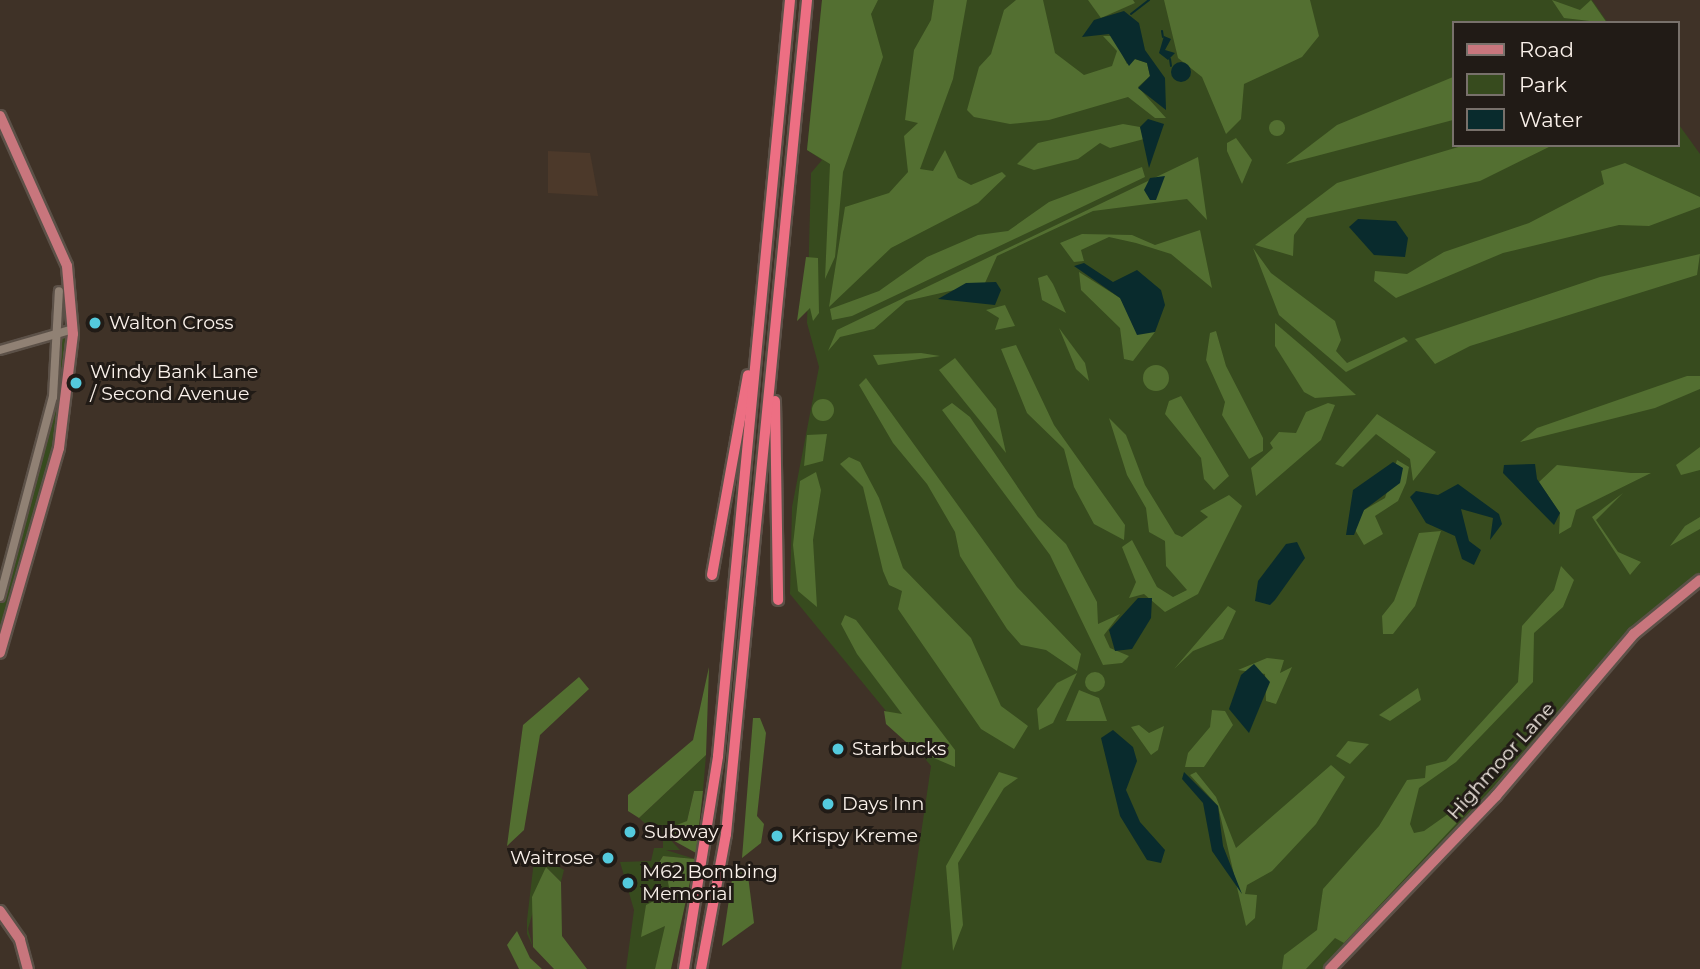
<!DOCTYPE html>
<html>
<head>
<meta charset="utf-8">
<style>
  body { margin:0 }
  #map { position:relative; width:1700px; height:969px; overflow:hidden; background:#3f3227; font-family:Montserrat,sans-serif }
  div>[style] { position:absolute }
  .built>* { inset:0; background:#4c392a }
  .green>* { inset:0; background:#374b1e }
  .forest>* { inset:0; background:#536f31 }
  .round { border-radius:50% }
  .water>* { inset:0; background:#092b2d }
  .stream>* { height:2px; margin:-1px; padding:0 1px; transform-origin:1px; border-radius:1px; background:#092b2d }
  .roads { filter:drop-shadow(2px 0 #5c5148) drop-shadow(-2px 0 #5c5148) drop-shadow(0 2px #5c5148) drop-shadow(0 -2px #5c5148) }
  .minor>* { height:8px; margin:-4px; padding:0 4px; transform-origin:4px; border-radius:4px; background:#908174 }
  .major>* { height:10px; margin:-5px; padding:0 5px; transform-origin:5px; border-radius:5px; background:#c8767d }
  .highway>* { height:10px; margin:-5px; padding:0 5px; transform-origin:5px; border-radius:5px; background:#ed6f83 }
  .dots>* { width:19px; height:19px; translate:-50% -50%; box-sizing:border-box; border:4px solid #211b16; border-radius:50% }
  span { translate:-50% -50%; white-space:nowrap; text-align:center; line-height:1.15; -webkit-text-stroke:6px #211b16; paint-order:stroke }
  .poi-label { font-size:19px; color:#faf1ea }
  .left { translate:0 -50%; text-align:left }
  .right { translate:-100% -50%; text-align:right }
  .street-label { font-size:19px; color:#faf1ea }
  .legend { position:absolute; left:1452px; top:21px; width:228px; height:126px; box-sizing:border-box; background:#211b16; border:2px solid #78716b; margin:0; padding:9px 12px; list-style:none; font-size:21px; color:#faf1ea }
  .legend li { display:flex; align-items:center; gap:14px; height:35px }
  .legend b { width:35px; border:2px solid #78716b }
</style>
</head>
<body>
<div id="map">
  <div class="built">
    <div style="clip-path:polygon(548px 151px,590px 153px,598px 196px,548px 193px)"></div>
  </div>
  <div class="green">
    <div style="clip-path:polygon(822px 0,1592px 0,1608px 23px,1453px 23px,1453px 145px,1677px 145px,1677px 122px,1700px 154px,1700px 580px,1634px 634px,1551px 733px,1330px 969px,901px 969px,931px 766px,790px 594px,792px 507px,819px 367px,807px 323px,811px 173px,822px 160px,807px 150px)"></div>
    <div style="clip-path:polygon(73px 329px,69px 404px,0 653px,0 597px,44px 440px,60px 332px)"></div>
    <div style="clip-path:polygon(706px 755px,703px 791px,694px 791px,687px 821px,669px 838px,680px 850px,666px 850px,695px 859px,663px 856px,652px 873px,667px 877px,671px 893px,655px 926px,665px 926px,665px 935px,655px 969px,626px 969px,634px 910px,620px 862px,651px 861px,654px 848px,663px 848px,663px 840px,639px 818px)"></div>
    <div style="clip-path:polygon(535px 852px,564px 870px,561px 882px,546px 867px,528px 929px,533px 947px,527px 934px,527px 920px)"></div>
  </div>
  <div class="forest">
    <div style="clip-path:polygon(822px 0,878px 0,871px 14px,883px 57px,843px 172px,835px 257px,825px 279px,830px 164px,807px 150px)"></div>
    <div style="clip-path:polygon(934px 0,967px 0,953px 79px,920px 169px,933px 171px,945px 150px,958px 178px,971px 185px,1002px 172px,1006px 176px,978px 203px,891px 248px,829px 307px,845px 207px,889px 193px,908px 172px,904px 136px,918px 123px,905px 120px,909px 88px,914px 50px,931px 20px)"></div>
    <div style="clip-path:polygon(1016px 0,1043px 0,1055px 53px,1084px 75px,1112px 66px,1117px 51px,1103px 36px,1113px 36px,1127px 64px,1135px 59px,1147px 63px,1150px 76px,1138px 87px,1166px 118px,1155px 118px,1128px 97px,1049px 120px,1010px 124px,974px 117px,967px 110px,979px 67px,991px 54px,1004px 10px)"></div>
    <div style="clip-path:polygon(1088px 0,1133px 0,1135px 3px,1101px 18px)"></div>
    <div style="clip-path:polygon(1164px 0,1310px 0,1319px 36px,1302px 57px,1244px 84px,1241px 119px,1226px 134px,1202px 77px,1178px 58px)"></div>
    <div style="clip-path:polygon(1552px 0,1580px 10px,1591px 0,1607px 23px,1564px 18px)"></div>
    <div style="clip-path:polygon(1453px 77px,1453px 120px,1286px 164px,1337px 125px)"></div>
    <div class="round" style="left:1269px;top:120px;width:16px;height:16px"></div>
    <div style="clip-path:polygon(1123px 124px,1140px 127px,1144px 139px,1110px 148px,1100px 143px,1078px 159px,1034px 170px,1017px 164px,1038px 143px)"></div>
    <div style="clip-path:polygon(1236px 138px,1252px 160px,1242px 184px,1227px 151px,1227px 143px)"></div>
    <div style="clip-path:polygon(1465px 145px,1553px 145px,1480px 181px,1307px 218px,1294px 235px,1293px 256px,1255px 245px,1337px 183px)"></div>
    <div style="clip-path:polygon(1198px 157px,1207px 220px,1187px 199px,1093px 211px,997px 256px,985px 283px,906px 301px,874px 329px,840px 337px,828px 351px,837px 330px)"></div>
    <div style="clip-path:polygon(1625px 163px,1700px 197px,1700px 207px,1649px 226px,1619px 225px,1503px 253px,1396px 298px,1374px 281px,1375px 271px,1407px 274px,1444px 252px,1529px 223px,1604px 184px,1601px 171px)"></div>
    <div style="clip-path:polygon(1142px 167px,1145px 177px,852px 316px,832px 320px,830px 309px,879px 291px,927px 257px,978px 235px,1008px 231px,1049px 202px)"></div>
    <div style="clip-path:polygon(1200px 230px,1212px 288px,1171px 254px,1136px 243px,1109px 237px,1081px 250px,1084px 261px,1074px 262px,1060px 243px,1082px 234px,1132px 235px,1155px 245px)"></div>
    <div style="clip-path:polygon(1253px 248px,1271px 273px,1335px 321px,1341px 340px,1336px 351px,1347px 363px,1404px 337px,1408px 341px,1346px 372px,1279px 315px)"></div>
    <div style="clip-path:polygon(1700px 254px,1697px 275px,1470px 346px,1435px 364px,1415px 339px,1600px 277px)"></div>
    <div style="clip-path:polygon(806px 257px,818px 258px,819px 313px,813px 321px,810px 308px,797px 321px)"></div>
    <div style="clip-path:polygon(1079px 272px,1120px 298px,1137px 326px,1155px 332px,1133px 361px,1124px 359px,1120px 328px,1081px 290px)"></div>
    <div style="clip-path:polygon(1047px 275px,1053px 284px,1066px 313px,1042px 300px,1038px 278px)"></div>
    <div style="clip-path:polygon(1005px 305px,1015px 326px,995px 330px,999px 318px,986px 310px)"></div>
    <div style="clip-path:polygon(1275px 323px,1309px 352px,1356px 395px,1315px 398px,1304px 392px,1275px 346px)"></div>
    <div style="clip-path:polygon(1059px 328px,1085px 363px,1089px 381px,1076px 369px)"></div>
    <div style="clip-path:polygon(1216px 331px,1226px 366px,1263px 438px,1263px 451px,1249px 459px,1222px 415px,1225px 402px,1206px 360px,1210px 333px)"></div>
    <div style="clip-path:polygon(1016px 345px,1054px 425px,1125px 525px,1124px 540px,1094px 524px,1074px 487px,1064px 449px,1027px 413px,1001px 349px)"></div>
    <div style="clip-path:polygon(921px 353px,940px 356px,878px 365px,873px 355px)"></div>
    <div style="clip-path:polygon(955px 358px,996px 409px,1006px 453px,939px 370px)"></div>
    <div class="round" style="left:1143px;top:365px;width:26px;height:26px"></div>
    <div style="clip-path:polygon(1687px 376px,1700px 376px,1700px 389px,1655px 408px,1520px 442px,1537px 428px)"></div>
    <div style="clip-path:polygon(866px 378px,1017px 587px,1081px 654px,1077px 671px,1046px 650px,1021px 645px,1007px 629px,960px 556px,955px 532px,927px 484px,893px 443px,859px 385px)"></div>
    <div style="clip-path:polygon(1181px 396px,1229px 476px,1214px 490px,1204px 479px,1201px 458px,1165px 414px,1169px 401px)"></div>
    <div class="round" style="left:812px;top:399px;width:22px;height:22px"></div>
    <div style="clip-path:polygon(952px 403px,970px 417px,1038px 517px,1066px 544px,1097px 602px,1098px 624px,1120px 614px,1104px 635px,1110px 648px,1129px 656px,1122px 663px,1103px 665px,1050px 555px,942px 410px)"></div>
    <div style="clip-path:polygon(1328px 403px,1335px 405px,1321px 440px,1256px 496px,1251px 468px,1273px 448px,1270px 443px,1279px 432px,1296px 433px,1306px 412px)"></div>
    <div style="clip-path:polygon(1377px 414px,1436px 452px,1413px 481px,1410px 459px,1376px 434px,1343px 467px,1335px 464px)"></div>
    <div style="clip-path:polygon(1109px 418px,1126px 435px,1145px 485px,1175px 534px,1182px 537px,1208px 517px,1200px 511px,1229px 495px,1242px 506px,1198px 594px,1165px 612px,1144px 594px,1129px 598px,1136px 582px,1122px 547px,1132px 540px,1157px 587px,1173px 597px,1187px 590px,1166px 566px,1165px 541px,1149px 532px,1146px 508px,1127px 475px)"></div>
    <div style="clip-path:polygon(827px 434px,823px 461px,804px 466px,807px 435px)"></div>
    <div style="clip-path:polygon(1700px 447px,1700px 470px,1681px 475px,1676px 465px)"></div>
    <div style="clip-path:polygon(849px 457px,860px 462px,879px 498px,903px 568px,971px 638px,1001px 706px,1028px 726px,1014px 749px,981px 729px,898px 609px,902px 591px,889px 585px,883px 571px,863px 487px,840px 464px)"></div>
    <div style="clip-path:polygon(1397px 460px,1409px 467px,1406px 483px,1398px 501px,1375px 516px,1383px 534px,1364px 545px,1354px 528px,1364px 510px,1385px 498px)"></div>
    <div style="clip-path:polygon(1557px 465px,1631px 473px,1651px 473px,1576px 510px,1571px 527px,1559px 534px,1560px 513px,1539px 482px)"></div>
    <div style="clip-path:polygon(816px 472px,821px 490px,813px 540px,817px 607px,798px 591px,793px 545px,800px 481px)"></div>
    <div style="clip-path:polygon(1623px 493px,1596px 520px,1618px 552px,1641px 562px,1630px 575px,1592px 517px)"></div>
    <div style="clip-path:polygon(1700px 517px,1700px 529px,1670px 546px,1685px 526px)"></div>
    <div style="clip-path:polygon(1441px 531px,1415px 606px,1393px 634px,1383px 634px,1382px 616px,1394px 601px,1419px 533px)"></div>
    <div style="clip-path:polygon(1561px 566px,1574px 580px,1563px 607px,1534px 633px,1533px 682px,1456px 762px,1419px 788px,1410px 824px,1414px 833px,1424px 831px,1465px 802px,1471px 808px,1344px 943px,1335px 938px,1306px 969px,1282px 969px,1284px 955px,1317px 930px,1323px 889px,1379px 826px,1407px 780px,1425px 778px,1426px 766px,1446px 761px,1518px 682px,1522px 626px,1554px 590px)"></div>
    <div style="clip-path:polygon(1228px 606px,1236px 611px,1223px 639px,1193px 651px,1174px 669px)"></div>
    <div style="clip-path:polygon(845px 615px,856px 620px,955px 750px,955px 767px,915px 750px,886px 724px,884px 711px,902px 714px,857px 654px,841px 624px)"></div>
    <div style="clip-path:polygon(1267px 658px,1284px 660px,1280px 673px,1292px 667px,1276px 704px,1266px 701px,1265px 674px,1238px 670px)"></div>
    <div style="clip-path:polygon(709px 667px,706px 755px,639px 818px,628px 811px,628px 795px,693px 740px)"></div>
    <div class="round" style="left:1085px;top:672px;width:20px;height:20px"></div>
    <div style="clip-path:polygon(1077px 673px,1053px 723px,1039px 730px,1037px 709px,1057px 683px)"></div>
    <div style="clip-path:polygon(579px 677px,589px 689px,540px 735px,524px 830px,507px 846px,523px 725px)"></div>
    <div style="clip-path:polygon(1418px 688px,1421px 700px,1390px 721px,1379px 715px)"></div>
    <div style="clip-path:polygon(1079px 690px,1099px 698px,1107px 721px,1066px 721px)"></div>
    <div style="clip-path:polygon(1212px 710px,1225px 711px,1233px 725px,1204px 767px,1185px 767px,1188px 753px,1210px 727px)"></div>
    <div style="clip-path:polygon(753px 718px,760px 718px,766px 733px,757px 816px,764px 824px,761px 843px,742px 858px)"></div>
    <div style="clip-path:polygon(1139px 725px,1149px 733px,1164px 726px,1158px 750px,1151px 755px,1131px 727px)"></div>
    <div style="clip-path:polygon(1348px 741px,1369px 744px,1350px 764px,1336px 756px)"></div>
    <div style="clip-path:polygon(1331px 765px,1345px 777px,1316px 824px,1272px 871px,1247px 885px,1245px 894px,1257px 895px,1255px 918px,1246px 926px,1218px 806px,1190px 775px,1196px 772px,1216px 797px,1236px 848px)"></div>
    <div style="clip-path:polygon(999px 772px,1018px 778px,1004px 788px,958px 863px,963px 925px,953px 951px,946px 866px)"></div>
    <div style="clip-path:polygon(694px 791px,703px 791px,696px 853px,669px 838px,669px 828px,687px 821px)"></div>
    <div style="clip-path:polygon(663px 856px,695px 859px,671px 969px,655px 969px,665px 926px,641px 937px,646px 905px,670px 893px,667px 877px,652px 874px)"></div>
    <div style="clip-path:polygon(734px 866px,747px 868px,754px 923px,722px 946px)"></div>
    <div style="clip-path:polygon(546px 867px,561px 882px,562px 936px,587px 969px,554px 969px,533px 947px,532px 897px)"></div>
    <div style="clip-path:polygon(517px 931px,530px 958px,542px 969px,519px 969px,507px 945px)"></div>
  </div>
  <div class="water">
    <div style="clip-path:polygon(1124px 11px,1139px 23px,1145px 50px,1165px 78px,1166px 110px,1138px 88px,1150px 76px,1147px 63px,1135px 59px,1129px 66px,1109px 34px,1082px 37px,1094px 20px)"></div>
    <div style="clip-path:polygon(1164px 36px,1171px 39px,1165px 50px,1175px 53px,1168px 60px,1159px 53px)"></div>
    <div class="round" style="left:1171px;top:62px;width:20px;height:20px"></div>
    <div style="clip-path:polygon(1148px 119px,1164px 124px,1149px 168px,1140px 127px)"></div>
    <div style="clip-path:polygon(1165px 176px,1156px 200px,1150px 200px,1144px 190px,1150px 178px)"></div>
    <div style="clip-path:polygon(1358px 219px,1396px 221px,1408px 238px,1405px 257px,1374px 255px,1349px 227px)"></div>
    <div style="clip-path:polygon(1084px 263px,1113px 282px,1137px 270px,1161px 290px,1165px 305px,1155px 332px,1137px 335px,1120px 298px,1074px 266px)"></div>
    <div style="clip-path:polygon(996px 282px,1001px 290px,995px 305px,938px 299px,966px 283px)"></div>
    <div style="clip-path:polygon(1393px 462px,1403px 468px,1400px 483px,1364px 510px,1354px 535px,1346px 535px,1353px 490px)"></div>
    <div style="clip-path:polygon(1535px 464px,1537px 479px,1560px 513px,1554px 525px,1503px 473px,1504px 465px)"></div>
    <div style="clip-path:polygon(1458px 484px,1499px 514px,1502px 524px,1490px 540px,1493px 518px,1461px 509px,1469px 541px,1481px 550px,1474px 565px,1462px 559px,1455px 536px,1426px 523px,1410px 497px,1416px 491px,1438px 495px)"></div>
    <div style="clip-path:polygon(1297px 542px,1305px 558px,1275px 600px,1270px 605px,1255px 601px,1258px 581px,1286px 544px)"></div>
    <div style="clip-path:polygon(1138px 598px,1152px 598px,1151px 618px,1132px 649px,1115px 651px,1109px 630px)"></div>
    <div style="clip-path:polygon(1254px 664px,1270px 682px,1249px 733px,1229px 709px,1241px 675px)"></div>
    <div style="clip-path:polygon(1113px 730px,1133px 747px,1137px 761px,1126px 790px,1140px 822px,1165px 850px,1161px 863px,1147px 860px,1120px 816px,1101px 738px)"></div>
    <div style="clip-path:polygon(1184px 772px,1218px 806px,1223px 846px,1242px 894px,1212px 851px,1203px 803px,1182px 779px)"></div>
  </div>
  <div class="stream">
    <div style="left:1131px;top:14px;width:23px;rotate:-38deg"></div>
    <div style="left:1162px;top:31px;width:6px;rotate:81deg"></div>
    <div style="left:1170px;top:59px;width:7px;rotate:82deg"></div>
  </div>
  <div class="roads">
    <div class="minor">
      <div style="left:0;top:350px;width:76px;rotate:-16deg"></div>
      <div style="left:0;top:597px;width:207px;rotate:-75.2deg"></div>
      <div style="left:53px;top:397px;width:106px;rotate:-86.8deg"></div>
    </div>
    <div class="major">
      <div style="left:0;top:116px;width:164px;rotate:65.9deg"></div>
      <div style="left:67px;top:266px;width:68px;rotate:85deg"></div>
      <div style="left:73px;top:334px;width:115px;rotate:97deg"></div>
      <div style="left:59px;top:448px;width:213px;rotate:106.1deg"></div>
      <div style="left:0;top:911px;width:35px;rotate:55deg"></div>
      <div style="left:20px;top:940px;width:30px;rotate:75deg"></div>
      <div style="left:1330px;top:969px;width:240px;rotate:-46.2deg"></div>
      <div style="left:1496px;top:796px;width:213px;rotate:-49.6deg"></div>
      <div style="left:1634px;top:634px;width:85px;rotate:-39.3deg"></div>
    </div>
    <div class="highway">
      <div style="left:775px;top:401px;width:199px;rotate:89.1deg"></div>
      <div style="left:712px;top:575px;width:203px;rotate:-79.8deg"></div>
      <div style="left:684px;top:969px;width:216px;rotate:-80.9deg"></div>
      <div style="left:718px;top:756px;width:759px;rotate:-84.56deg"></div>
      <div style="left:701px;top:969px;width:137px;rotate:-79.5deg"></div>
      <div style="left:726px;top:834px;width:838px;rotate:-84.45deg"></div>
    </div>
  </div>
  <div class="dots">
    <div style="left:95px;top:323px;background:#54cadd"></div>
    <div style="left:76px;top:383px;background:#54cadd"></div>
    <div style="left:838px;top:749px;background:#54cadd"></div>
    <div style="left:828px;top:804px;background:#54cadd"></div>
    <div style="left:630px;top:832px;background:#54cadd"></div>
    <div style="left:777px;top:836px;background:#54cadd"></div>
    <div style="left:608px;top:858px;background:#54cadd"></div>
    <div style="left:628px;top:883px;background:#54cadd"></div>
  </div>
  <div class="poi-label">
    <span class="left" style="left:109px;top:323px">Walton Cross</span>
    <span class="left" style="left:90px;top:383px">Windy Bank Lane<br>/ Second Avenue</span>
    <span class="left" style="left:852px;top:749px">Starbucks</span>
    <span class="left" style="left:842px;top:804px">Days Inn</span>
    <span class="left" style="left:644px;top:832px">Subway</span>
    <span class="left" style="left:791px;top:836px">Krispy Kreme</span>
    <span class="right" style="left:594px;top:858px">Waitrose</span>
    <span class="left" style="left:642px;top:883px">M62 Bombing<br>Memorial</span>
  </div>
  <div class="street-label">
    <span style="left:1501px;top:761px;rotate:-48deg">Highmoor Lane</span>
  </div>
  <ul class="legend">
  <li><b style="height:9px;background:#c8767d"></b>Road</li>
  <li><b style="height:19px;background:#374b1e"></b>Park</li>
  <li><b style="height:19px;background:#092b2d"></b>Water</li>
  </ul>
</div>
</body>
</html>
